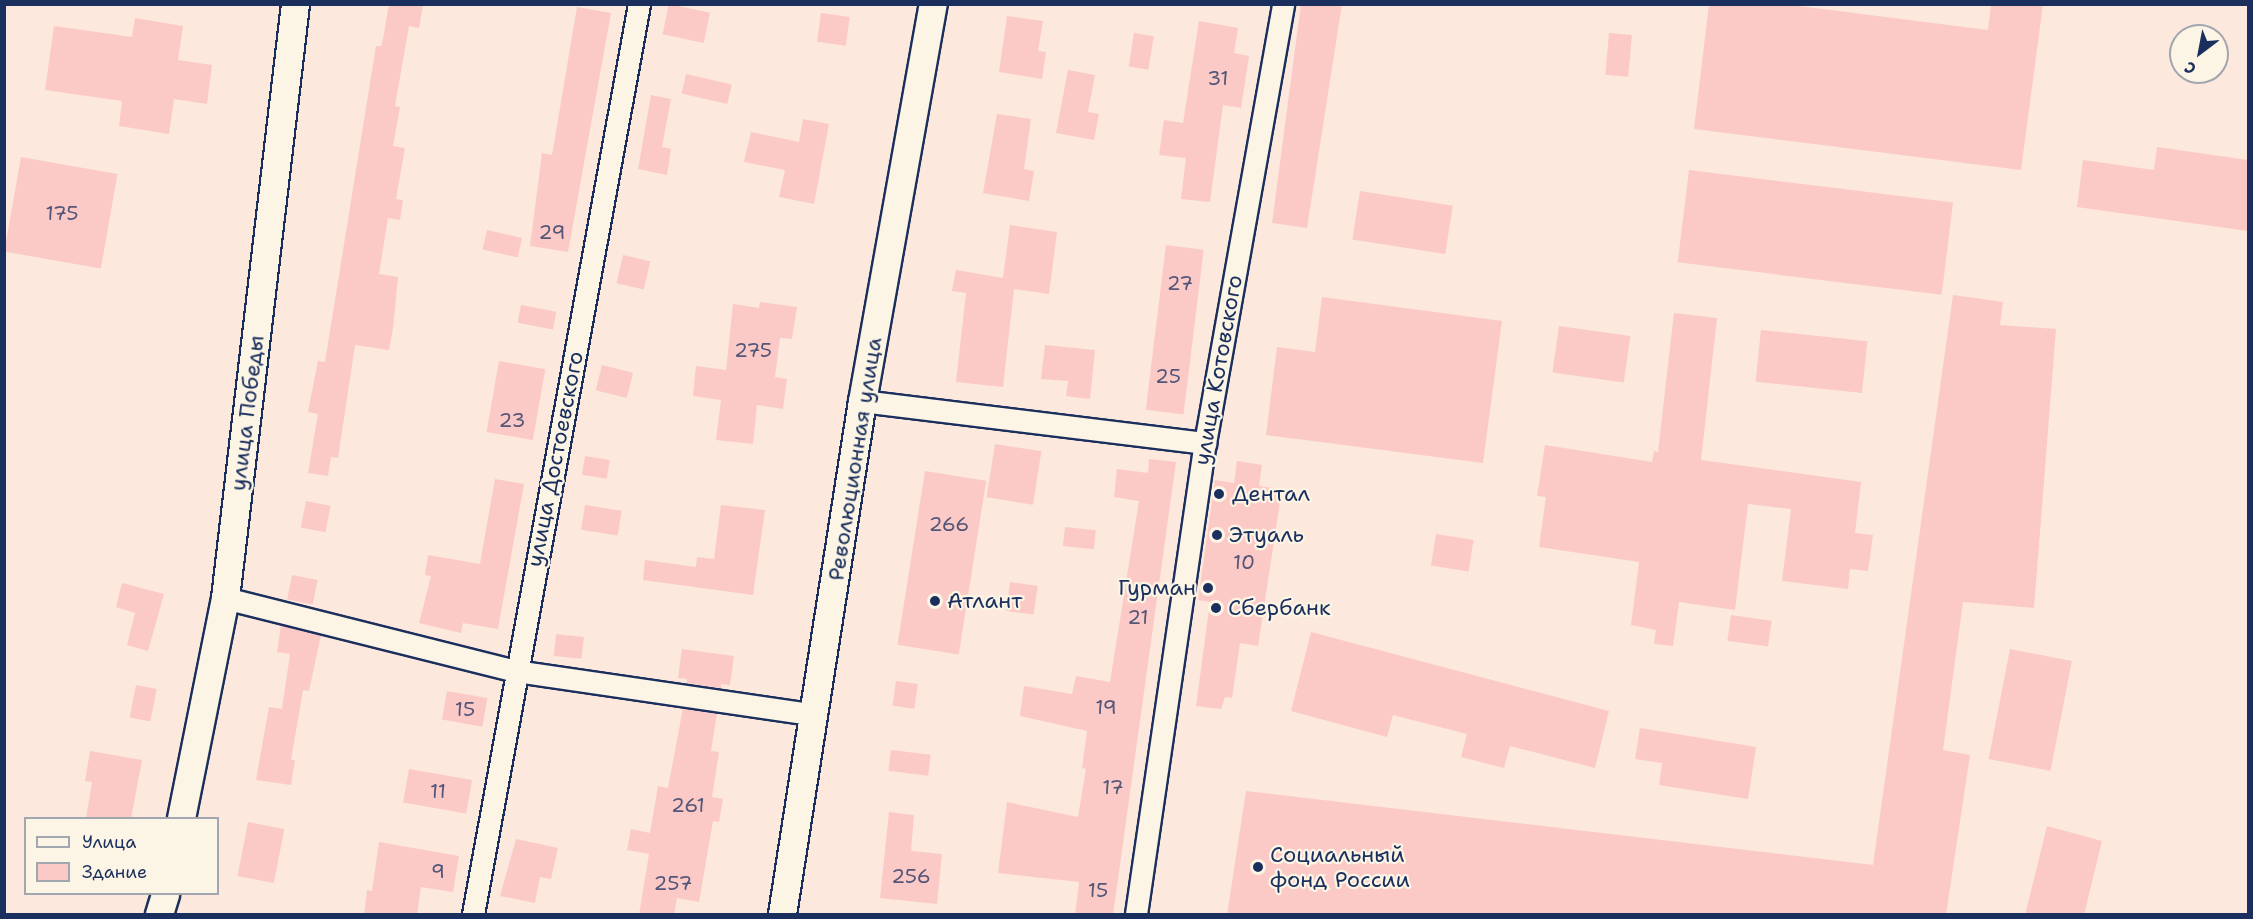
<!DOCTYPE html>
<html>
<head>
<meta charset="utf-8">
<style>
  body { margin:0 }
  #map { position:relative; width:2253px; height:919px; overflow:hidden; background:#fce8dc; font-family:"Shantell Sans",sans-serif }
  div>[style] { position:absolute }
  .building>* { inset:0; background:#fbcac6; transform-origin:0 0 }
  .roads { filter:drop-shadow(2px 0 #1b2f5e) drop-shadow(-2px 0 #1b2f5e) drop-shadow(0 2px #1b2f5e) drop-shadow(0 -2px #1b2f5e) }
  .minor>* { height:21px; margin:-10.5px; padding:0 10.5px; transform-origin:10.5px; border-radius:10.5px; background:#fcf5e5 }
  .tertiary>* { height:27px; margin:-13.5px; padding:0 13.5px; transform-origin:13.5px; border-radius:13.5px; background:#fcf5e5 }
  .dots>* { width:16px; height:16px; translate:-50% -50%; box-sizing:border-box; border:3px solid #fcf5e5; border-radius:50% }
  span { translate:-50% -50%; white-space:nowrap; text-align:center; line-height:1.15; -webkit-text-stroke:4.5px #fcf5e5; paint-order:stroke }
  .number-label { font-size:20px; color:#535678 }
  .number-label span { -webkit-text-stroke-width:0 }
  .street-label { font-size:22px; color:#1b2f5e }
  .poi-label { font-size:22px; color:#1b2f5e }
  .left { translate:0 -50%; text-align:left }
  .right { translate:-100% -50%; text-align:right }
  .frame { position:absolute; inset:0; border:6px solid #1b2f5e; pointer-events:none }
  .legend { position:absolute; left:24px; top:817px; width:195px; height:78px; box-sizing:border-box; background:#fcf5e5; border:2px solid #a2a6af; margin:0; padding:8px 10px; list-style:none; font-size:18px; color:#1b2f5e }
  .legend li { display:flex; align-items:center; gap:12px; height:30px }
  .legend b { width:30px; border:2px solid #a2a6af }
  .north { position:absolute; left:2169px; top:24px; width:60px; height:60px; box-sizing:border-box; background:#fcf5e5; border:2px solid #a2a6af; border-radius:50%; rotate:212deg; font-size:16px; font-weight:700; line-height:24px; text-align:center; color:#1b2f5e }
  .north::after { content:''; display:block; margin:auto; width:21px; height:27px; background:#1b2f5e; clip-path:polygon(50% 0,100% 100%,50% 72%,0 100%) }
</style>
</head>
<body>
<div id="map">
  <div class="building">
    <div style="clip-path:polygon(389px 4px,423px 4px,419px 28px,409px 26px,395px 106px,400px 107px,393px 146px,405px 148px,396px 199px,403px 200px,400px 220px,388px 218px,379px 274px,398px 277px,393px 328px,389px 350px,355px 345px,338px 458px,331px 457px,328px 476px,308px 473px,318px 414px,308px 412px,318px 361px,325px 362px,376px 46px,381px 46px,383px 39px)"></div>
    <div style="left:669px;top:4px;width:42px;height:31px;rotate:12deg"></div>
    <div style="clip-path:polygon(1301px 4px,1342px 4px,1307px 228px,1272px 223px)"></div>
    <div style="clip-path:polygon(1709px 4px,1783px 4px,1988px 30px,1991px 4px,2043px 4px,2021px 170px,1694px 129px)"></div>
    <div style="clip-path:polygon(577px 7px,611px 13px,568px 252px,530px 246px,542px 153px,552px 155px)"></div>
    <div style="left:821px;top:13px;width:29px;height:29px;rotate:8deg"></div>
    <div style="clip-path:polygon(1007px 16px,1043px 21px,1038px 51px,1046px 52px,1042px 79px,999px 72px)"></div>
    <div style="clip-path:polygon(135px 18px,183px 26px,178px 60px,212px 65px,207px 104px,174px 99px,169px 134px,119px 126px,122px 101px,45px 90px,54px 26px,132px 37px)"></div>
    <div style="clip-path:polygon(1199px 21px,1238px 28px,1234px 53px,1249px 56px,1241px 108px,1223px 105px,1210px 202px,1181px 199px,1186px 158px,1159px 155px,1164px 120px,1183px 123px)"></div>
    <div style="left:1134px;top:33px;width:20px;height:34px;rotate:9deg"></div>
    <div style="left:1609px;top:33px;width:23px;height:42px;rotate:5deg"></div>
    <div style="clip-path:polygon(1068px 70px,1095px 75px,1088px 112px,1099px 114px,1094px 140px,1056px 133px)"></div>
    <div style="left:686px;top:74px;width:47px;height:20px;rotate:13deg"></div>
    <div style="clip-path:polygon(651px 95px,671px 99px,662px 147px,671px 149px,667px 175px,638px 169px)"></div>
    <div style="clip-path:polygon(997px 114px,1031px 119px,1024px 169px,1034px 171px,1029px 201px,983px 193px)"></div>
    <div style="clip-path:polygon(803px 119px,829px 124px,814px 204px,779px 197px,785px 170px,744px 162px,751px 132px,799px 142px)"></div>
    <div style="clip-path:polygon(2157px 147px,2248px 160px,2248px 231px,2077px 207px,2083px 160px,2154px 170px)"></div>
    <div style="left:21px;top:157px;width:98px;height:96px;rotate:10deg"></div>
    <div style="left:1689px;top:170px;width:266px;height:93px;rotate:7deg"></div>
    <div style="left:1360px;top:191px;width:94px;height:49px;rotate:9deg"></div>
    <div style="clip-path:polygon(1010px 225px,1057px 232px,1049px 294px,1014px 289px,1003px 387px,956px 382px,966px 293px,952px 291px,956px 270px,1003px 278px)"></div>
    <div style="left:487px;top:230px;width:36px;height:20px;rotate:13deg"></div>
    <div style="left:1166px;top:245px;width:38px;height:166px;rotate:7deg"></div>
    <div style="left:623px;top:255px;width:28px;height:29px;rotate:13deg"></div>
    <div style="clip-path:polygon(1953px 295px,2003px 302px,2000px 325px,2056px 329px,2034px 608px,1963px 602px,1943px 750px,1970px 755px,1946px 915px,1227px 915px,1246px 791px,1873px 865px)"></div>
    <div style="clip-path:polygon(1322px 297px,1502px 321px,1483px 463px,1266px 435px,1277px 347px,1315px 352px)"></div>
    <div style="clip-path:polygon(760px 302px,797px 307px,792px 339px,780px 338px,775px 377px,787px 379px,783px 409px,757px 405px,753px 444px,716px 440px,721px 400px,693px 396px,696px 366px,726px 370px,733px 304px,759px 308px)"></div>
    <div style="left:521px;top:305px;width:36px;height:18px;rotate:11deg"></div>
    <div style="clip-path:polygon(1674px 313px,1717px 318px,1701px 460px,1861px 482px,1855px 533px,1873px 535px,1868px 571px,1850px 569px,1848px 589px,1782px 581px,1791px 509px,1748px 504px,1735px 610px,1679px 602px,1673px 646px,1654px 644px,1656px 630px,1631px 625px,1639px 562px,1539px 547px,1546px 497px,1537px 496px,1545px 445px,1652px 462px,1654px 451px,1658px 452px)"></div>
    <div style="left:1559px;top:326px;width:72px;height:47px;rotate:8deg"></div>
    <div style="left:1761px;top:330px;width:107px;height:52px;rotate:6deg"></div>
    <div style="clip-path:polygon(1045px 345px,1095px 350px,1090px 399px,1066px 396px,1068px 381px,1041px 379px)"></div>
    <div style="left:499px;top:361px;width:47px;height:72px;rotate:10deg"></div>
    <div style="left:602px;top:365px;width:32px;height:26px;rotate:14deg"></div>
    <div style="left:995px;top:444px;width:47px;height:54px;rotate:9deg"></div>
    <div style="left:585px;top:456px;width:25px;height:19px;rotate:9deg"></div>
    <div style="clip-path:polygon(1149px 459px,1176px 462px,1113px 915px,1075px 915px,1079px 882px,998px 873px,1007px 802px,1078px 817px,1086px 769px,1082px 768px,1087px 731px,1020px 716px,1024px 686px,1072px 694px,1076px 676px,1110px 682px,1139px 501px,1114px 497px,1117px 469px,1148px 473px)"></div>
    <div style="clip-path:polygon(1237px 461px,1262px 465px,1259px 486px,1282px 489px,1258px 646px,1240px 643px,1232px 698px,1225px 697px,1221px 709px,1196px 706px,1210px 602px,1198px 600px,1215px 480px,1234px 483px)"></div>
    <div style="left:925px;top:471px;width:62px;height:176px;rotate:9deg"></div>
    <div style="clip-path:polygon(495px 479px,524px 484px,498px 629px,463px 623px,461px 633px,419px 623px,431px 576px,425px 575px,428px 555px,480px 564px)"></div>
    <div style="left:306px;top:501px;width:25px;height:27px;rotate:11deg"></div>
    <div style="left:585px;top:505px;width:37px;height:25px;rotate:9deg"></div>
    <div style="clip-path:polygon(721px 505px,765px 510px,753px 595px,643px 580px,645px 560px,696px 567px,697px 557px,714px 559px)"></div>
    <div style="left:1065px;top:527px;width:31px;height:19px;rotate:6deg"></div>
    <div style="left:1436px;top:534px;width:38px;height:32px;rotate:9deg"></div>
    <div style="left:292px;top:575px;width:26px;height:25px;rotate:11deg"></div>
    <div style="left:1010px;top:582px;width:28px;height:29px;rotate:8deg"></div>
    <div style="clip-path:polygon(122px 583px,164px 594px,148px 651px,127px 645px,135px 613px,116px 607px)"></div>
    <div style="left:1731px;top:615px;width:41px;height:26px;rotate:8deg"></div>
    <div style="clip-path:polygon(281px 625px,321px 635px,309px 691px,303px 690px,291px 760px,295px 760px,291px 785px,256px 780px,269px 707px,282px 709px,290px 654px,277px 652px)"></div>
    <div style="clip-path:polygon(1311px 632px,1609px 711px,1595px 768px,1510px 746px,1504px 768px,1461px 757px,1467px 734px,1393px 715px,1387px 737px,1291px 711px)"></div>
    <div style="left:556px;top:634px;width:28px;height:22px;rotate:6deg"></div>
    <div style="clip-path:polygon(682px 649px,734px 656px,730px 685px,721px 684px,721px 688px,687px 683px,687px 679px,678px 678px)"></div>
    <div style="left:2010px;top:649px;width:63px;height:112px;rotate:11deg"></div>
    <div style="left:896px;top:681px;width:22px;height:25px;rotate:8deg"></div>
    <div style="left:136px;top:685px;width:21px;height:33px;rotate:11deg"></div>
    <div style="left:447px;top:691px;width:41px;height:29px;rotate:10deg"></div>
    <div style="clip-path:polygon(683px 708px,717px 713px,711px 751px,719px 752px,712px 797px,723px 799px,719px 822px,713px 821px,699px 902px,677px 898px,674px 915px,639px 915px,649px 854px,627px 850px,631px 829px,650px 833px,658px 786px,668px 788px)"></div>
    <div style="clip-path:polygon(1640px 728px,1756px 747px,1748px 799px,1659px 785px,1662px 763px,1635px 759px)"></div>
    <div style="left:891px;top:750px;width:40px;height:21px;rotate:7deg"></div>
    <div style="clip-path:polygon(90px 751px,142px 760px,131px 819px,86px 819px,92px 782px,85px 781px)"></div>
    <div style="left:409px;top:769px;width:64px;height:34px;rotate:10deg"></div>
    <div style="clip-path:polygon(889px 812px,914px 815px,911px 851px,942px 854px,937px 904px,880px 898px)"></div>
    <div style="left:248px;top:822px;width:37px;height:55px;rotate:11deg"></div>
    <div style="clip-path:polygon(2047px 826px,2102px 841px,2084px 915px,2025px 915px)"></div>
    <div style="clip-path:polygon(516px 839px,558px 848px,551px 879px,540px 877px,535px 903px,500px 896px)"></div>
    <div style="clip-path:polygon(379px 842px,459px 856px,453px 892px,421px 887px,417px 915px,364px 915px,367px 890px,372px 891px)"></div>
  </div>
  <div class="roads">
    <div class="minor">
      <div style="left:862px;top:401px;width:346px;rotate:7deg"></div>
      <div style="left:225px;top:598px;width:299px;rotate:14.1deg"></div>
      <div style="left:515px;top:671px;width:304px;rotate:8.3deg"></div>
      <div style="left:473px;top:914px;width:925px;rotate:-79.66deg"></div>
      <div style="left:1136px;top:914px;width:476px;rotate:-81.7deg"></div>
      <div style="left:1205px;top:443px;width:446px;rotate:-79.9deg"></div>
    </div>
    <div class="tertiary">
      <div style="left:181px;top:818px;width:224px;rotate:-78.7deg"></div>
      <div style="left:225px;top:598px;width:598px;rotate:-83.28deg"></div>
      <div style="left:159px;top:914px;width:21px;rotate:-73deg"></div>
      <div style="left:782px;top:914px;width:519px;rotate:-81.14deg"></div>
      <div style="left:862px;top:401px;width:403px;rotate:-79.9deg"></div>
    </div>
  </div>
  <div class="dots">
    <div style="left:1219px;top:494px;background:#1b2f5e"></div>
    <div style="left:1217px;top:535px;background:#1b2f5e"></div>
    <div style="left:1208px;top:588px;background:#1b2f5e"></div>
    <div style="left:935px;top:601px;background:#1b2f5e"></div>
    <div style="left:1216px;top:608px;background:#1b2f5e"></div>
    <div style="left:1258px;top:867px;background:#1b2f5e"></div>
  </div>
  <div class="number-label">
    <span style="left:1218px;top:78px">31</span>
    <span style="left:62px;top:213px">175</span>
    <span style="left:552px;top:232px">29</span>
    <span style="left:1180px;top:283px">27</span>
    <span style="left:753px;top:350px">275</span>
    <span style="left:1168px;top:376px">25</span>
    <span style="left:512px;top:420px">23</span>
    <span style="left:949px;top:524px">266</span>
    <span style="left:1244px;top:562px">10</span>
    <span style="left:1138px;top:617px">21</span>
    <span style="left:1106px;top:707px">19</span>
    <span style="left:465px;top:709px">15</span>
    <span style="left:1113px;top:787px">17</span>
    <span style="left:438px;top:791px">11</span>
    <span style="left:688px;top:805px">261</span>
    <span style="left:438px;top:871px">9</span>
    <span style="left:911px;top:876px">256</span>
    <span style="left:673px;top:883px">257</span>
    <span style="left:1098px;top:890px">15</span>
  </div>
  <div class="street-label">
    <span style="left:1218px;top:370px;rotate:-80deg">улица Котовского</span>
    <span style="left:247px;top:413px;rotate:-83deg">улица Победы</span>
    <span style="left:555px;top:459px;rotate:-79deg">улица Достоевского</span>
    <span style="left:855px;top:459px;rotate:-81deg">Революционная улица</span>
  </div>
  <div class="poi-label">
    <span class="left" style="left:1232px;top:494px">Дентал</span>
    <span class="left" style="left:1229px;top:535px">Этуаль</span>
    <span class="right" style="left:1196px;top:588px">Гурман</span>
    <span class="left" style="left:947px;top:601px">Атлант</span>
    <span class="left" style="left:1228px;top:608px">Сбербанк</span>
    <span class="left" style="left:1270px;top:867px">Социальный<br>фонд России</span>
  </div>
  <div class="frame"></div>
  <ul class="legend">
  <li><b style="height:8px;background:#fcf5e5"></b>Улица</li>
  <li><b style="height:16px;background:#fbcac6"></b>Здание</li>
  </ul>
  <div class="north">С</div>
</div>
</body>
</html>
